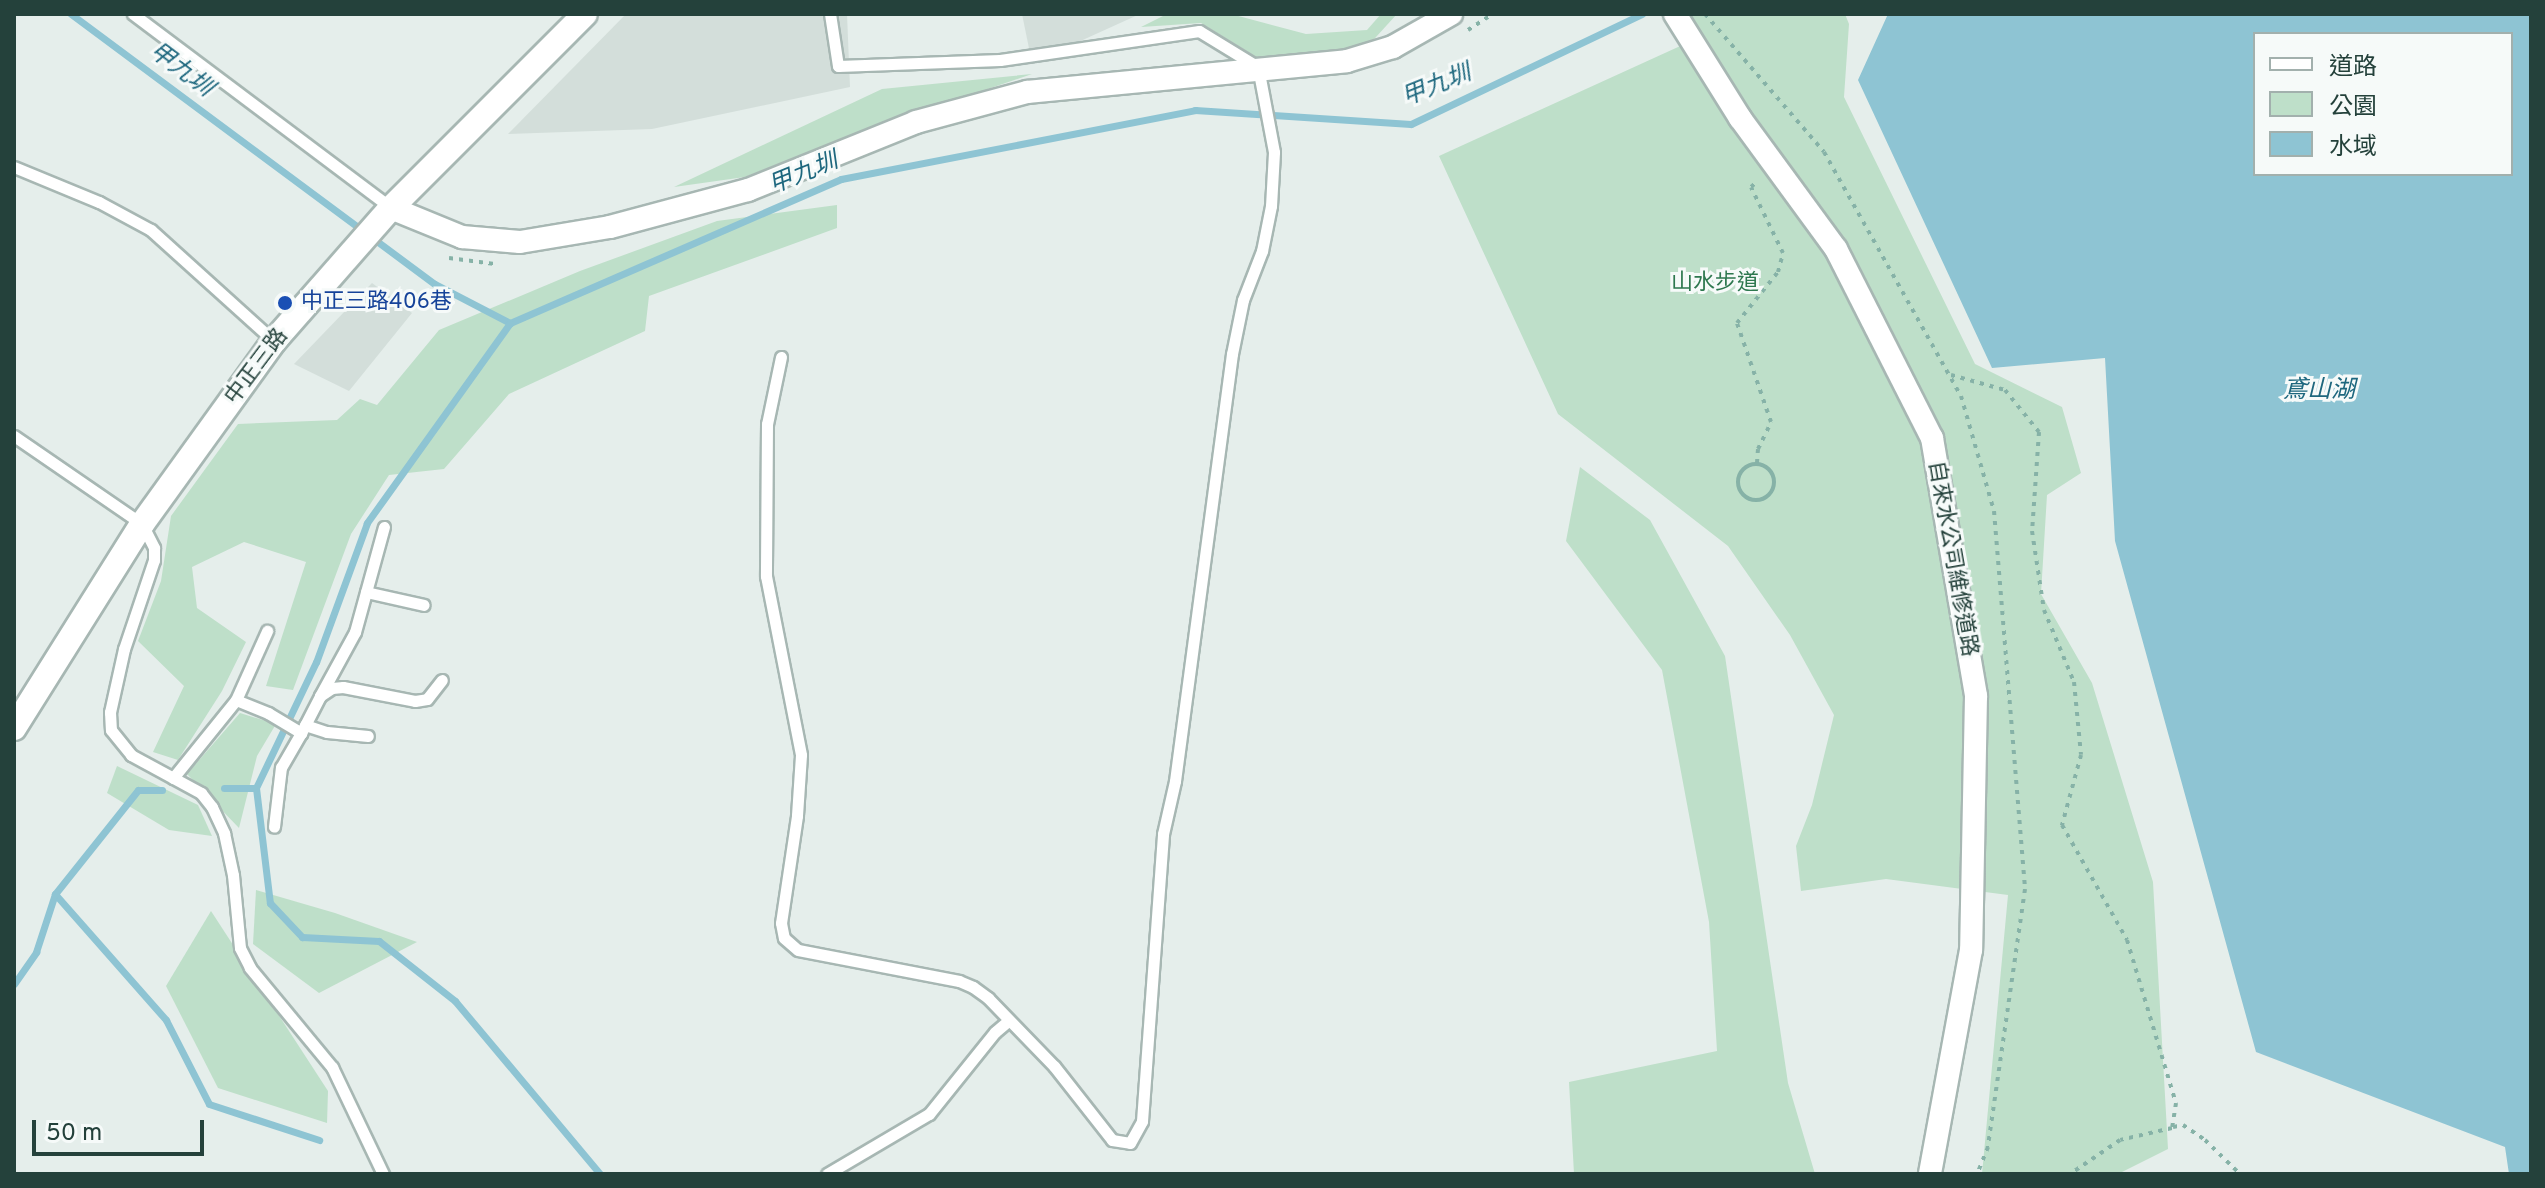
<!DOCTYPE html>
<html>
<head>
<meta charset="utf-8">
<style>
  body { margin:0 }
  #map { position:relative; width:2545px; height:1188px; overflow:hidden; background:#e5eeeb; font-family:Overpass,"Noto Sans TC",sans-serif }
  div>[style] { position:absolute }
  .built>* { inset:0; background:#d3deda }
  .green>* { inset:0; background:#bedfc9 }
  .water>* { inset:0; background:#8ec4d3 }
  .stream>* { height:7px; margin:-3.5px; padding:0 3.5px; transform-origin:3.5px; border-radius:3.5px; background:#8ec4d3 }
  .path>* { height:4px; margin-top:-2px; transform-origin:0; background:repeating-linear-gradient(90deg,#86b2a7 0 4px,transparent 0 10px) }
  .path>.ring { margin:-2px; padding:0; box-sizing:content-box; background:none; border:4px solid #86b2a7; border-radius:50% }
  .roads { filter:drop-shadow(2px 0 #a7b7b3) drop-shadow(-2px 0 #a7b7b3) drop-shadow(0 2px #a7b7b3) drop-shadow(0 -2px #a7b7b3) }
  .service>* { height:11px; margin:-5.5px; padding:0 5.5px; transform-origin:5.5px; border-radius:5.5px; background:#fff }
  .minor>* { height:22px; margin:-11px; padding:0 11px; transform-origin:11px; border-radius:11px; background:#fff }
  .tertiary>* { height:24px; margin:-12px; padding:0 12px; transform-origin:12px; border-radius:12px; background:#fff }
  .dots>* { width:22px; height:22px; translate:-50% -50%; box-sizing:border-box; border:4px solid #f6faf9; border-radius:50% }
  span { translate:-50% -50%; white-space:nowrap; text-align:center; line-height:1.15; -webkit-text-stroke:6px #f6faf9; paint-order:stroke }
  .park-label { font-size:22px; color:#2e784f }
  .transit-label { font-size:22px; color:#164399 }
  .left { translate:0 -50%; text-align:left }
  .street-label { font-size:22px; color:#24413b }
  .water-label { font-size:24px; color:#1d677e; font-style:italic }
  .frame { position:absolute; inset:0; border:16px solid #24413b; pointer-events:none }
  .legend { position:absolute; left:2253px; top:32px; width:260px; height:144px; box-sizing:border-box; background:#f6faf9; border:2px solid #a2b0ad; margin:0; padding:10px 14px; list-style:none; font-size:24px; color:#24413b }
  .legend li { display:flex; align-items:center; gap:16px; height:40px }
  .legend b { width:40px; border:2px solid #a2b0ad }
  .scale { position:absolute; left:32px; top:1120px; width:172px; height:36px; box-sizing:border-box; border:4px solid #24413b; border-top:0; padding-left:10px; font-size:24px; line-height:28px; white-space:nowrap; color:#24413b; -webkit-text-stroke:6px #f6faf9; paint-order:stroke }
</style>
</head>
<body>
<div id="map">
  <div class="built">
    <div style="clip-path:polygon(626px 14px,847px 14px,850px 87px,652px 129px,508px 134px)"></div>
    <div style="clip-path:polygon(1022px 14px,1140px 14px,1032px 63px)"></div>
    <div style="clip-path:polygon(372px 283px,412px 313px,349px 391px,294px 364px)"></div>
  </div>
  <div class="green">
    <div style="clip-path:polygon(1167px 14px,1231px 14px,1306px 34px,1367px 30px,1381px 14px,1397px 14px,1366px 48px,1261px 60px,1201px 23px,1141px 27px)"></div>
    <div style="clip-path:polygon(1685px 14px,1845px 14px,1849px 24px,1844px 97px,1975px 364px,2062px 407px,2081px 473px,2047px 495px,2041px 594px,2092px 683px,2153px 882px,2168px 1149px,2118px 1174px,1982px 1174px,2008px 895px,1886px 879px,1801px 891px,1796px 846px,1812px 805px,1834px 715px,1790px 635px,1728px 546px,1558px 414px,1439px 156px,1700px 37px)"></div>
    <div style="clip-path:polygon(1032px 74px,855px 134px,745px 177px,674px 187px,882px 89px)"></div>
    <div style="clip-path:polygon(837px 205px,837px 228px,649px 296px,645px 331px,509px 394px,444px 469px,389px 475px,351px 534px,293px 690px,266px 686px,306px 562px,244px 542px,192px 567px,197px 608px,246px 642px,222px 691px,178px 760px,153px 752px,184px 686px,138px 641px,161px 581px,171px 516px,238px 424px,337px 420px,360px 399px,377px 405px,439px 330px,580px 271px,717px 221px)"></div>
    <div style="clip-path:polygon(1580px 467px,1650px 520px,1725px 656px,1788px 1083px,1815px 1174px,1574px 1174px,1569px 1082px,1717px 1051px,1709px 922px,1662px 670px,1566px 541px)"></div>
    <div style="clip-path:polygon(240px 713px,276px 724px,257px 756px,239px 828px,187px 774px)"></div>
    <div style="clip-path:polygon(117px 766px,198px 805px,212px 836px,169px 830px,107px 793px)"></div>
    <div style="clip-path:polygon(256px 890px,335px 913px,417px 942px,319px 993px,253px 944px)"></div>
    <div style="clip-path:polygon(211px 911px,328px 1091px,327px 1123px,218px 1088px,166px 986px)"></div>
  </div>
  <div class="water">
    <div style="clip-path:polygon(evenodd,1888px 14px,2531px 14px,2531px 1174px,2509px 1174px,2505px 1147px,2256px 1052px,2115px 541px,2105px 358px,1992px 368px,1858px 80px,1888px 14px,2255px 34px,2511px 34px,2511px 174px,2255px 174px,2255px 34px)"></div>
  </div>
  <div class="stream">
    <div style="left:71px;top:14px;width:453px;rotate:36.6deg"></div>
    <div style="left:435px;top:284px;width:85px;rotate:27.5deg"></div>
    <div style="left:510px;top:323px;width:361px;rotate:-23.5deg"></div>
    <div style="left:841px;top:179px;width:361px;rotate:-11deg"></div>
    <div style="left:1195px;top:110px;width:216px;rotate:3.7deg"></div>
    <div style="left:1411px;top:124px;width:256px;rotate:-25.5deg"></div>
    <div style="left:510px;top:323px;width:246px;rotate:125.6deg"></div>
    <div style="left:367px;top:523px;width:148px;rotate:110.1deg"></div>
    <div style="left:316px;top:662px;width:140px;rotate:115.5deg"></div>
    <div style="left:256px;top:788px;width:116px;rotate:83.1deg"></div>
    <div style="left:270px;top:903px;width:47px;rotate:46.7deg"></div>
    <div style="left:302px;top:937px;width:77px;rotate:3deg"></div>
    <div style="left:379px;top:941px;width:97px;rotate:38.3deg"></div>
    <div style="left:455px;top:1001px;width:226px;rotate:50deg"></div>
    <div style="left:224px;top:788px;width:32px"></div>
    <div style="left:55px;top:894px;width:168px;rotate:48.6deg"></div>
    <div style="left:166px;top:1020px;width:94px;rotate:62.9deg"></div>
    <div style="left:209px;top:1104px;width:116px;rotate:18.1deg"></div>
    <div style="left:14px;top:984px;width:39px;rotate:-55deg"></div>
    <div style="left:36px;top:952px;width:61px;rotate:-71.9deg"></div>
    <div style="left:55px;top:894px;width:133px;rotate:-51.4deg"></div>
    <div style="left:138px;top:790px;width:24px"></div>
  </div>
  <div class="path">
    <div style="left:1705px;top:14px;width:182px;rotate:49.2deg"></div>
    <div style="left:1824px;top:152px;width:280px;rotate:60.7deg"></div>
    <div style="left:1961px;top:396px;width:120px;rotate:74deg"></div>
    <div style="left:1994px;top:511px;width:379px;rotate:85.3deg"></div>
    <div style="left:2025px;top:889px;width:261px;rotate:98.2deg"></div>
    <div style="left:1988px;top:1147px;width:29px;rotate:112deg"></div>
    <div style="left:1468px;top:30px;width:30px;rotate:-33deg"></div>
    <div style="left:449px;top:258px;width:46px;rotate:7.4deg"></div>
    <div style="left:1951px;top:375px;width:56px;rotate:15.5deg"></div>
    <div style="left:2005px;top:390px;width:54px;rotate:51deg"></div>
    <div style="left:2039px;top:432px;width:99px;rotate:94deg"></div>
    <div style="left:2032px;top:531px;width:80px;rotate:81.4deg"></div>
    <div style="left:2044px;top:610px;width:78px;rotate:67.4deg"></div>
    <div style="left:2074px;top:682px;width:73px;rotate:84.5deg"></div>
    <div style="left:2081px;top:755px;width:73px;rotate:105.2deg"></div>
    <div style="left:2062px;top:825px;width:132px;rotate:60.5deg"></div>
    <div style="left:2127px;top:940px;width:170px;rotate:73.3deg"></div>
    <div style="left:2176px;top:1103px;width:25px;rotate:99deg"></div>
    <div style="left:2172px;top:1128px;width:53px;rotate:167deg"></div>
    <div style="left:2120px;top:1140px;width:60px;rotate:145.8deg"></div>
    <div style="left:1757px;top:463px;width:14px;rotate:-86deg"></div>
    <div style="left:1758px;top:449px;width:30px;rotate:-64deg"></div>
    <div style="left:1771px;top:422px;width:105px;rotate:-109deg"></div>
    <div style="left:1737px;top:323px;width:65px;rotate:-51.2deg"></div>
    <div style="left:1778px;top:272px;width:20px;rotate:-75deg"></div>
    <div style="left:1783px;top:253px;width:73px;rotate:-115.9deg"></div>
    <div style="left:1751px;top:187px;width:9px;rotate:-41deg"></div>
    <div class="ring" style="left:1738px;top:464px;width:32px;height:32px"></div>
    <div style="left:2173px;top:1127px;width:10px;rotate:-11deg"></div>
    <div style="left:2183px;top:1125px;width:27px;rotate:34deg"></div>
    <div style="left:2205px;top:1140px;width:49px;rotate:44.2deg"></div>
  </div>
  <div class="roads">
    <div class="service">
      <div style="left:133px;top:14px;width:323px;rotate:36.9deg"></div>
      <div style="left:14px;top:167px;width:92px;rotate:22.4deg"></div>
      <div style="left:99px;top:202px;width:59px;rotate:28.3deg"></div>
      <div style="left:151px;top:230px;width:166px;rotate:42.1deg"></div>
      <div style="left:781px;top:357px;width:68px;rotate:101.8deg"></div>
      <div style="left:767px;top:424px;width:152px;rotate:90.4deg"></div>
      <div style="left:766px;top:576px;width:182px;rotate:78.9deg"></div>
      <div style="left:801px;top:755px;width:61px;rotate:93.8deg"></div>
      <div style="left:797px;top:816px;width:108px;rotate:98.5deg"></div>
      <div style="left:781px;top:923px;width:15px;rotate:79deg"></div>
      <div style="left:784px;top:938px;width:18px;rotate:41deg"></div>
      <div style="left:798px;top:950px;width:164px;rotate:10.9deg"></div>
      <div style="left:959px;top:981px;width:15px;rotate:23deg"></div>
      <div style="left:973px;top:987px;width:19px;rotate:36deg"></div>
      <div style="left:988px;top:998px;width:95px;rotate:45.9deg"></div>
      <div style="left:1054px;top:1066px;width:94px;rotate:51.9deg"></div>
      <div style="left:1112px;top:1140px;width:18px;rotate:9deg"></div>
      <div style="left:1130px;top:1143px;width:25px;rotate:-61deg"></div>
      <div style="left:1142px;top:1121px;width:288px;rotate:-85.8deg"></div>
      <div style="left:1163px;top:834px;width:54px;rotate:-77.2deg"></div>
      <div style="left:1175px;top:781px;width:431px;rotate:-82.4deg"></div>
      <div style="left:1232px;top:354px;width:55px;rotate:-78.5deg"></div>
      <div style="left:1243px;top:300px;width:53px;rotate:-68.8deg"></div>
      <div style="left:1262px;top:251px;width:46px;rotate:-78.7deg"></div>
      <div style="left:1271px;top:206px;width:54px;rotate:-86.8deg"></div>
      <div style="left:1274px;top:152px;width:86px;rotate:-100.7deg"></div>
      <div style="left:1258px;top:67px;width:69px;rotate:-148.6deg"></div>
      <div style="left:1199px;top:31px;width:201px;rotate:171.7deg"></div>
      <div style="left:1000px;top:60px;width:162px;rotate:177.9deg"></div>
      <div style="left:838px;top:66px;width:53px;rotate:-98.7deg"></div>
      <div style="left:14px;top:436px;width:155px;rotate:34.5deg"></div>
      <div style="left:142px;top:524px;width:27px;rotate:63deg"></div>
      <div style="left:154px;top:548px;width:12px;rotate:90deg"></div>
      <div style="left:154px;top:560px;width:94px;rotate:108.6deg"></div>
      <div style="left:124px;top:649px;width:65px;rotate:102.5deg"></div>
      <div style="left:110px;top:712px;width:18px;rotate:87deg"></div>
      <div style="left:111px;top:730px;width:32px;rotate:51deg"></div>
      <div style="left:131px;top:755px;width:80px;rotate:28.5deg"></div>
      <div style="left:201px;top:793px;width:18px;rotate:52deg"></div>
      <div style="left:212px;top:807px;width:29px;rotate:65deg"></div>
      <div style="left:224px;top:833px;width:43px;rotate:77.9deg"></div>
      <div style="left:233px;top:875px;width:73px;rotate:84.5deg"></div>
      <div style="left:240px;top:948px;width:22px;rotate:63deg"></div>
      <div style="left:250px;top:968px;width:129px;rotate:50.4deg"></div>
      <div style="left:332px;top:1067px;width:119px;rotate:64.5deg"></div>
      <div style="left:366px;top:592px;width:59px;rotate:12.6deg"></div>
      <div style="left:320px;top:696px;width:73px;rotate:-61.3deg"></div>
      <div style="left:355px;top:632px;width:109px;rotate:-74.6deg"></div>
      <div style="left:236px;top:700px;width:35px;rotate:22deg"></div>
      <div style="left:268px;top:713px;width:39px;rotate:31deg"></div>
      <div style="left:301px;top:733px;width:39px;rotate:120deg"></div>
      <div style="left:281px;top:767px;width:60px;rotate:96.7deg"></div>
      <div style="left:305px;top:725px;width:23px;rotate:18deg"></div>
      <div style="left:327px;top:732px;width:41px;rotate:5.6deg"></div>
      <div style="left:301px;top:733px;width:42px;rotate:-62.8deg"></div>
      <div style="left:320px;top:696px;width:14px;rotate:-34deg"></div>
      <div style="left:332px;top:688px;width:11px;rotate:-5deg"></div>
      <div style="left:343px;top:687px;width:73px;rotate:11deg"></div>
      <div style="left:415px;top:701px;width:12px;rotate:-9deg"></div>
      <div style="left:427px;top:699px;width:24px;rotate:-52deg"></div>
      <div style="left:173px;top:778px;width:100px;rotate:-51.1deg"></div>
      <div style="left:236px;top:700px;width:76px;rotate:-65.8deg"></div>
      <div style="left:827px;top:1174px;width:118px;rotate:-30.5deg"></div>
      <div style="left:929px;top:1114px;width:105px;rotate:-51.2deg"></div>
      <div style="left:995px;top:1032px;width:17px;rotate:-40deg"></div>
    </div>
    <div class="minor">
      <div style="left:1675px;top:14px;width:123px;rotate:58deg"></div>
      <div style="left:1740px;top:118px;width:162px;rotate:53.8deg"></div>
      <div style="left:1836px;top:249px;width:212px;rotate:63.1deg"></div>
      <div style="left:1932px;top:438px;width:262px;rotate:80.3deg"></div>
      <div style="left:1976px;top:696px;width:254px;rotate:91.1deg"></div>
      <div style="left:1971px;top:950px;width:228px;rotate:100.4deg"></div>
      <div style="left:391px;top:208px;width:77px;rotate:22.2deg"></div>
      <div style="left:462px;top:237px;width:58px;rotate:4.9deg"></div>
      <div style="left:520px;top:242px;width:91px;rotate:-9.5deg"></div>
      <div style="left:610px;top:227px;width:143px;rotate:-15deg"></div>
      <div style="left:748px;top:190px;width:181px;rotate:-22deg"></div>
      <div style="left:916px;top:122px;width:115px;rotate:-15.1deg"></div>
      <div style="left:1027px;top:92px;width:321px;rotate:-5.5deg"></div>
      <div style="left:1347px;top:61px;width:48px;rotate:-16.9deg"></div>
      <div style="left:1393px;top:47px;width:67px;rotate:-29.6deg"></div>
    </div>
    <div class="tertiary">
      <div style="left:14px;top:728px;width:241px;rotate:-57.9deg"></div>
      <div style="left:142px;top:524px;width:226px;rotate:-54.2deg"></div>
      <div style="left:274px;top:341px;width:177px;rotate:-48.7deg"></div>
      <div style="left:391px;top:208px;width:274px;rotate:-45deg"></div>
    </div>
  </div>
  <div class="dots">
    <div style="left:285px;top:303px;background:#1a4fb4"></div>
  </div>
  <div class="park-label">
    <span style="left:1715px;top:284px">山水步道</span>
  </div>
  <div class="transit-label">
    <span class="left" style="left:301px;top:303px">中正三路406巷</span>
  </div>
  <div class="street-label">
    <span style="left:257px;top:367px;rotate:-53deg">中正三路</span>
    <span style="left:1952px;top:559px;rotate:80deg">自來水公司維修道路</span>
  </div>
  <div class="water-label">
    <span style="left:180px;top:71px;rotate:37deg">甲九圳</span>
    <span style="left:1437px;top:87px;rotate:-22deg">甲九圳</span>
    <span style="left:804px;top:175px;rotate:-22deg">甲九圳</span>
    <span style="left:2319px;top:392px">鳶山湖</span>
  </div>
  <div class="frame"></div>
  <ul class="legend">
  <li><b style="height:10px;background:#fff"></b>道路</li>
  <li><b style="height:22px;background:#bedfc9"></b>公園</li>
  <li><b style="height:22px;background:#8ec4d3"></b>水域</li>
  </ul>
  <div class="scale">50 m</div>
</div>
</body>
</html>
